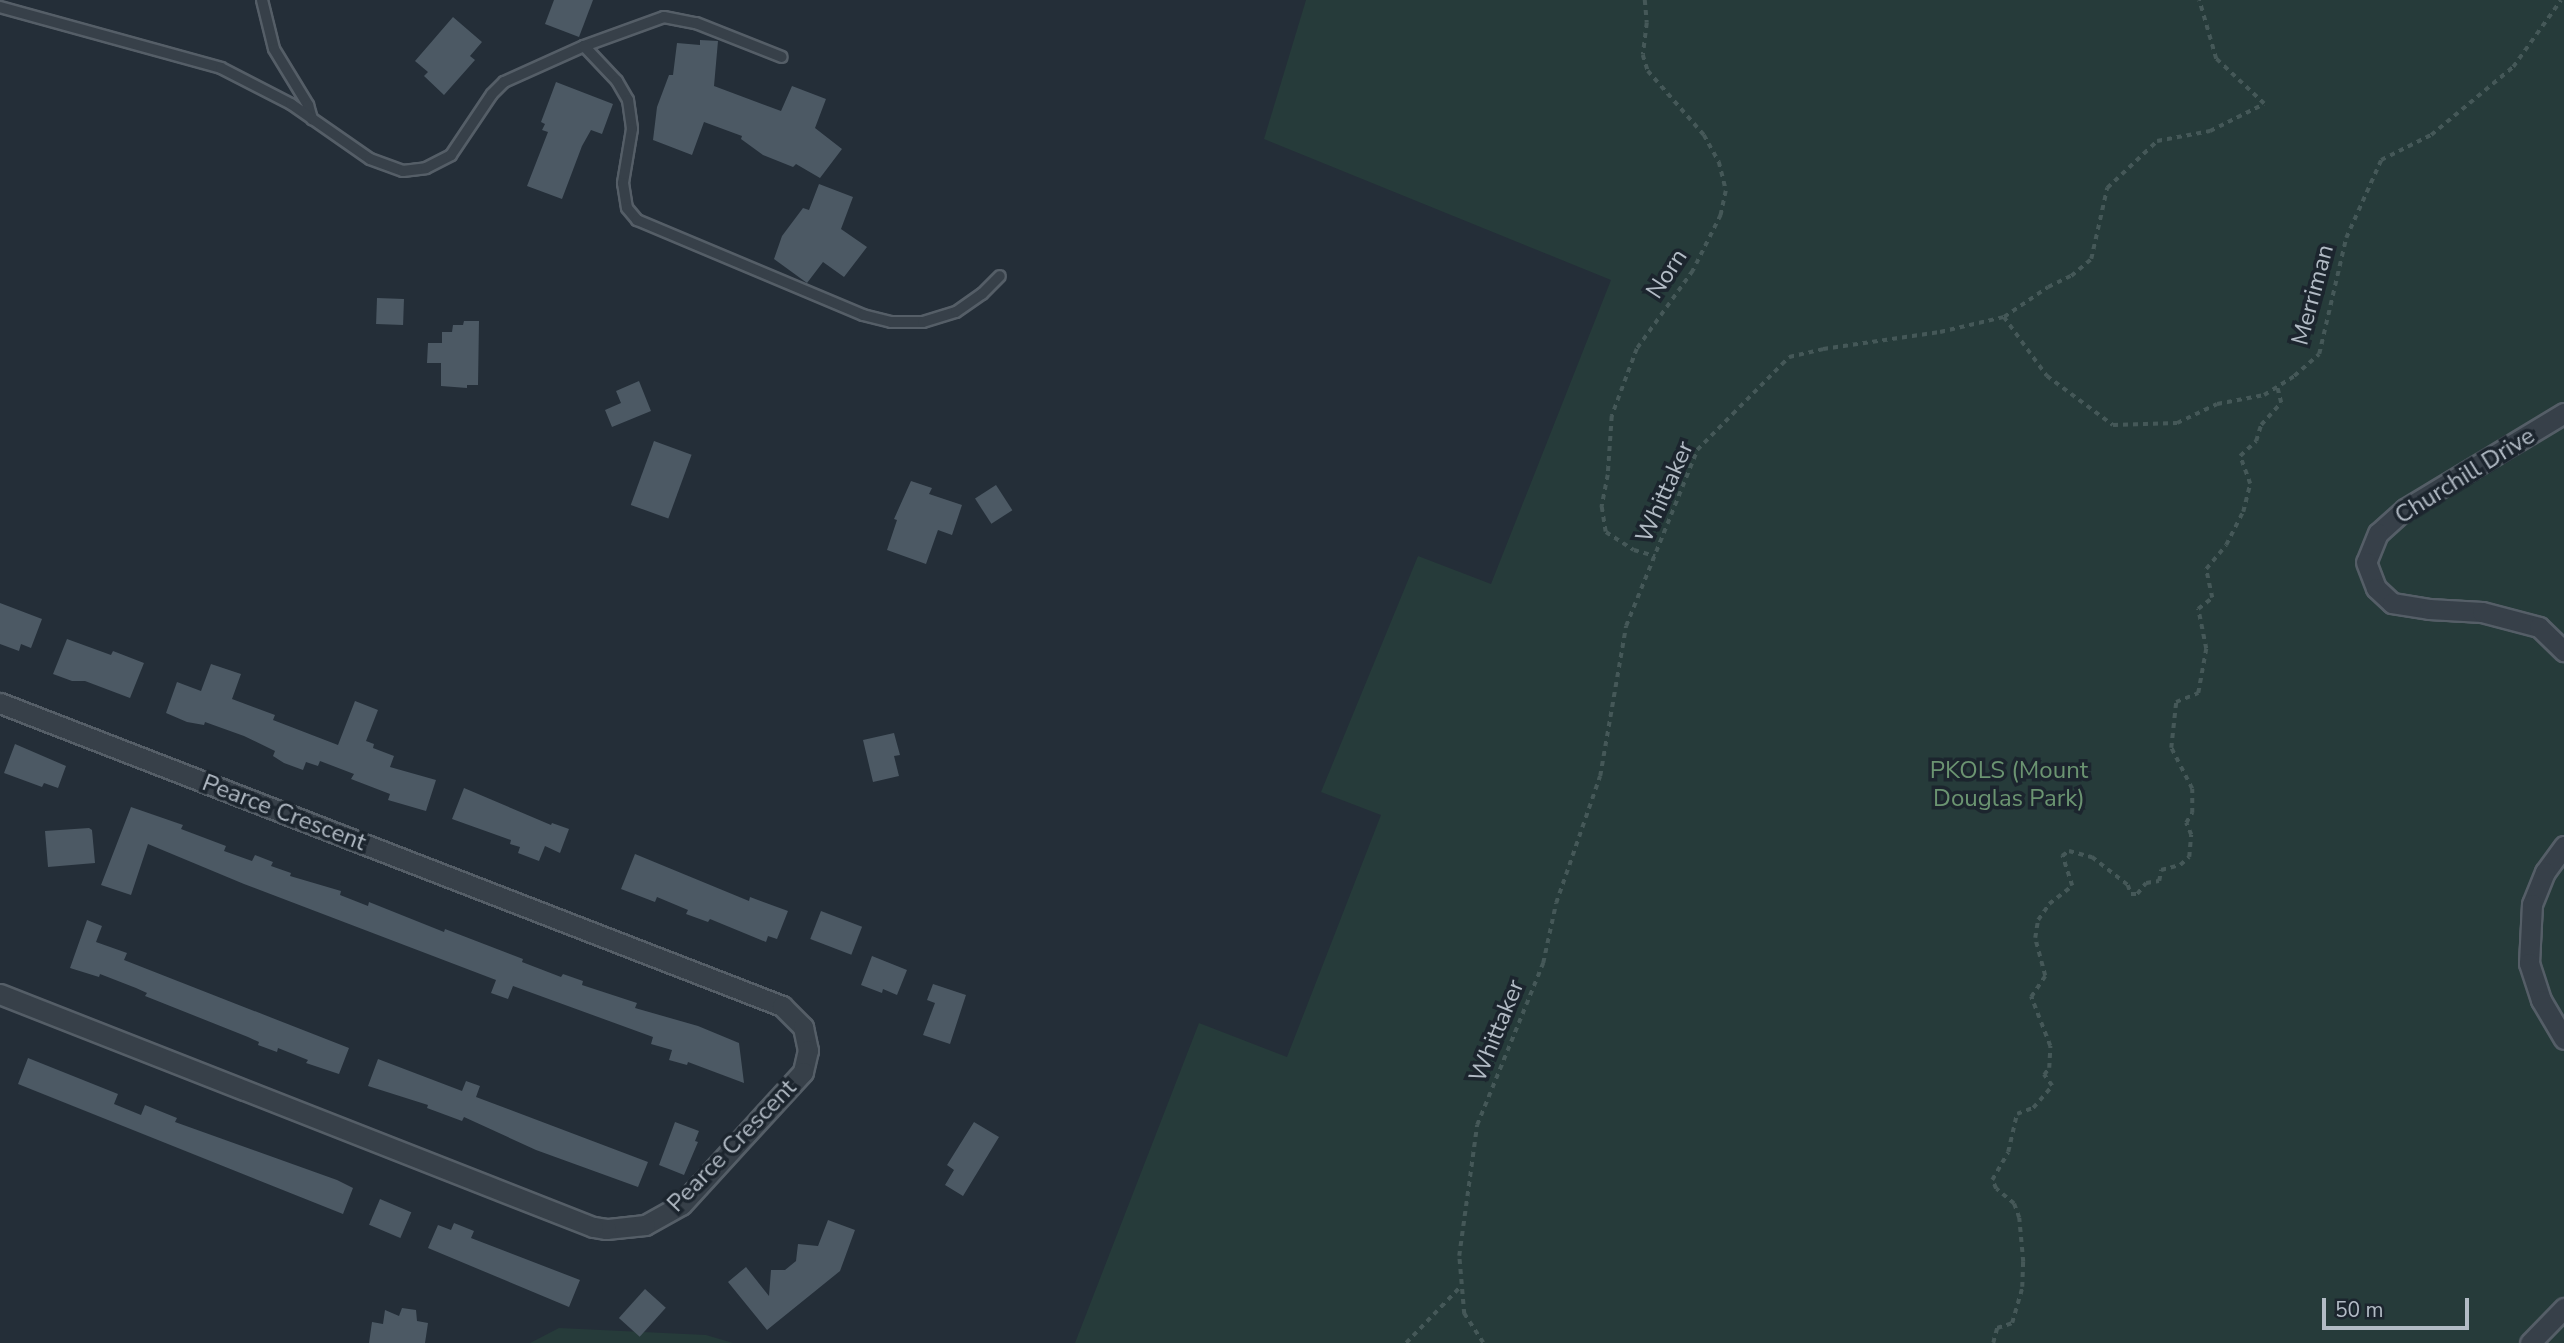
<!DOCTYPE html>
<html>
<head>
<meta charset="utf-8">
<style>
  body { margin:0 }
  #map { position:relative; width:2564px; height:1343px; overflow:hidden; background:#242e38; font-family:"Nunito Sans",sans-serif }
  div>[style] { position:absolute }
  .green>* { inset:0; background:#263b3a }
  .building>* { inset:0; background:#4c5964; transform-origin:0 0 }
  .path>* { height:3.5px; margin-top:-1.75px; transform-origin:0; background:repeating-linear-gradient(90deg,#455858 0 5px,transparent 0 10px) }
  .roads { filter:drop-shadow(2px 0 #555e67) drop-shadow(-2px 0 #555e67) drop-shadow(0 2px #555e67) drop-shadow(0 -2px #555e67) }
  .lane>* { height:10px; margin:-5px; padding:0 5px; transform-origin:5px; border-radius:5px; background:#374049 }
  .street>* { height:19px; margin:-9.5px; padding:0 9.5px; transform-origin:9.5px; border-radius:9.5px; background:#374049 }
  span { translate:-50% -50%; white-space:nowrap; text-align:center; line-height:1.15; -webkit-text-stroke:7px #1c252e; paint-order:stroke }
  .street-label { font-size:24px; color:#b2bbc5 }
  .park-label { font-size:24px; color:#6b9471 }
  .scale { position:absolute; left:2322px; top:1298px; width:147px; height:32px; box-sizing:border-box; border:4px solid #b2bbc5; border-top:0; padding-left:9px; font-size:21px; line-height:24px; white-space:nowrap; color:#b2bbc5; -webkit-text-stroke:5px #1c252e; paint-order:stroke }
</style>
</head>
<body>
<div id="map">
  <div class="green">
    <div style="clip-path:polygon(1306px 0,2564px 0,2564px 1343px,1075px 1343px,1199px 1023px,1287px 1057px,1381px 815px,1321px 792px,1418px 556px,1491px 584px,1611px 280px,1264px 139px)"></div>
    <div style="clip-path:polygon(559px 1328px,706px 1335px,733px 1343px,530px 1343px)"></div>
  </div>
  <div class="building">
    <div style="clip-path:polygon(554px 0,593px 0,579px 37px,545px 24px)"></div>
    <div style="clip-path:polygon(453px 17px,482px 42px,470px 56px,475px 60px,444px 95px,424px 76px,428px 72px,415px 61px)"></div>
    <div style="clip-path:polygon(700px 40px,718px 41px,714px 86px,781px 111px,792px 86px,826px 99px,815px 128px,842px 149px,820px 178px,796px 164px,793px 167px,763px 155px,741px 139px,742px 136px,704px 122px,692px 155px,653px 140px,657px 107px,669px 75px,673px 75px,677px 43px,700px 45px)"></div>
    <div style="clip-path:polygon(556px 82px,613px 104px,602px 134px,591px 130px,582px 146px,562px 199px,527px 186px,548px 132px,542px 130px,545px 124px,541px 122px)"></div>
    <div style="clip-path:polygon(819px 184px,853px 197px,841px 229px,867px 247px,844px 277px,823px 262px,807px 283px,774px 259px,782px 236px,803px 208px,809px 210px)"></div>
    <div style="left:377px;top:298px;width:27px;height:26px;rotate:2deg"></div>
    <div style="clip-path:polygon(464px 321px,479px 321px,478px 385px,467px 385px,467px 388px,441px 386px,441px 363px,427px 363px,428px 343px,442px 343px,442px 332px,452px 332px,453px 325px,463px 325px)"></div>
    <div style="clip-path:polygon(639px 381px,651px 411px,612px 427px,605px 410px,621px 403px,616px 391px)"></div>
    <div style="left:654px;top:441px;width:40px;height:68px;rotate:20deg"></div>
    <div style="clip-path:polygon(911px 481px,932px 488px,929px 494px,962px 505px,952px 535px,938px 530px,926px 564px,887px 550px,897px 520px,894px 519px)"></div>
    <div style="left:996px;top:485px;width:30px;height:25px;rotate:57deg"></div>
    <div style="clip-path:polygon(0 603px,42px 619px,31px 648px,21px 644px,19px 651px,0 644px)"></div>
    <div style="clip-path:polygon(67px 639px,111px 655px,113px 651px,144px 663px,130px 698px,85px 681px,72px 681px,53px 674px)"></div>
    <div style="clip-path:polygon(211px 664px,241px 674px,232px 699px,275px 715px,273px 720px,338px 745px,355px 701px,378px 710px,366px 741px,374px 744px,373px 748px,394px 756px,390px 767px,436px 780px,426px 811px,388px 800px,390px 794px,351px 779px,354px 774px,320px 761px,318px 766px,306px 762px,303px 770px,284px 763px,273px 756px,275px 751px,244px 736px,205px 722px,204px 725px,187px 722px,166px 713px,177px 682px,201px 691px)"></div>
    <div style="clip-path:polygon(894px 733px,900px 755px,894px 756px,899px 776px,873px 782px,863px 740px)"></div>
    <div style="clip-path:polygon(15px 744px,66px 766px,58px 788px,44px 783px,42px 787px,4px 773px)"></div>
    <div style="clip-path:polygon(464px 788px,551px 825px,552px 823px,569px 829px,560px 853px,545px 846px,539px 861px,518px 853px,520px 847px,510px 844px,511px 840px,452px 819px)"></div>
    <div style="clip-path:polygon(131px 807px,183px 825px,181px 829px,226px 846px,224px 851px,252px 861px,255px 855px,273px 862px,271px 866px,291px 873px,290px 876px,341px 891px,340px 895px,368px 906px,369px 902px,444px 932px,445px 929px,523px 959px,522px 962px,561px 977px,563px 974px,583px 981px,582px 985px,637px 1003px,635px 1008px,698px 1026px,739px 1043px,744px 1083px,688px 1062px,687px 1065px,669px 1060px,672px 1050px,651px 1044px,653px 1037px,513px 986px,508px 999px,491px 993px,496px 980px,244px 884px,148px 844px,131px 895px,101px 885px)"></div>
    <div style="clip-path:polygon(89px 828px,92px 830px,95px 863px,48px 867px,45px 831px)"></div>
    <div style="clip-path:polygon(635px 854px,749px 901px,750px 897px,788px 911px,777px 939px,768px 936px,766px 942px,710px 919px,708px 922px,686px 914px,688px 910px,657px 897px,655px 902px,621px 889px)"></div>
    <div style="left:821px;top:911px;width:44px;height:30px;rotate:21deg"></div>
    <div style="clip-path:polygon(87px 920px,102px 926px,96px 942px,127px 953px,124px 960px,349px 1048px,339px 1074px,306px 1063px,308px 1060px,278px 1048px,277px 1052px,258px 1045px,259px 1042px,248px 1037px,145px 996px,147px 993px,136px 988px,100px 974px,99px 977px,70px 968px)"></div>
    <div style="clip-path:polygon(872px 956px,907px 970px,897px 995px,883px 989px,882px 993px,861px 985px)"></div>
    <div style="clip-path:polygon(933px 984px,966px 995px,950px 1044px,923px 1035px,935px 1003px,927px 1000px)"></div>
    <div style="clip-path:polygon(28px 1058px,118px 1094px,114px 1104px,141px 1115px,145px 1105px,177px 1118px,175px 1122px,337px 1180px,353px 1188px,343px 1214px,18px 1084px)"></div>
    <div style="clip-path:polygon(378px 1059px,462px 1091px,466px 1081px,480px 1086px,476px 1097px,648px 1162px,638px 1187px,536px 1150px,464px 1117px,462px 1121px,427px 1108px,428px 1105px,368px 1086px)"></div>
    <div style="clip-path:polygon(675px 1122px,699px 1131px,695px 1141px,698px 1142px,684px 1175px,659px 1165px)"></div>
    <div style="clip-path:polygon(974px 1122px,999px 1137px,963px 1196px,945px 1185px,954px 1170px,947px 1165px)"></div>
    <div style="left:380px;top:1199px;width:34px;height:28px;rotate:23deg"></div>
    <div style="clip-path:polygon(828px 1220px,855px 1230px,840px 1271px,767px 1330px,728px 1282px,746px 1267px,769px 1296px,771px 1270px,785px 1270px,796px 1261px,798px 1244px,818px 1246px)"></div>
    <div style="clip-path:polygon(454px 1223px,474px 1231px,471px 1238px,580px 1280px,569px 1307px,428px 1248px,438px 1225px,451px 1230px)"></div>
    <div style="left:645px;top:1289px;width:28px;height:39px;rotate:42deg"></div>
    <div style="clip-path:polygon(402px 1308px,416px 1310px,417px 1321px,428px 1323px,425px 1343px,369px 1343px,372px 1322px,383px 1324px,385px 1310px,399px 1316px)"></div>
  </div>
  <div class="path">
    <div style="left:1645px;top:0;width:23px;rotate:85deg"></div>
    <div style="left:1647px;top:23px;width:32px;rotate:97deg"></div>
    <div style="left:1643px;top:55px;width:17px;rotate:73deg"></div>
    <div style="left:1648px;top:71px;width:85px;rotate:48.8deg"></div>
    <div style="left:1704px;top:135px;width:31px;rotate:61deg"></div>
    <div style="left:1719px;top:162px;width:30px;rotate:76deg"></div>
    <div style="left:1726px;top:191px;width:25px;rotate:102deg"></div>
    <div style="left:1721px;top:215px;width:63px;rotate:116.6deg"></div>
    <div style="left:1693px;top:271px;width:96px;rotate:125.7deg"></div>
    <div style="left:1637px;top:349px;width:72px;rotate:110.5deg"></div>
    <div style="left:1612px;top:416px;width:59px;rotate:93.9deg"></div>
    <div style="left:1608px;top:475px;width:33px;rotate:101deg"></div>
    <div style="left:1602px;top:507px;width:25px;rotate:81deg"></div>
    <div style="left:1606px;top:532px;width:33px;rotate:33deg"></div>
    <div style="left:1634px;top:550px;width:22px;rotate:16deg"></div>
    <div style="left:2004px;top:317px;width:73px;rotate:53.9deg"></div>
    <div style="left:2047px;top:376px;width:82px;rotate:36.6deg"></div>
    <div style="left:2113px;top:425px;width:64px;rotate:-1.8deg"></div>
    <div style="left:2177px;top:423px;width:44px;rotate:-25.4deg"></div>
    <div style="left:2217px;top:404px;width:48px;rotate:-10.8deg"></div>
    <div style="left:2264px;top:395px;width:36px;rotate:-32deg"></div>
    <div style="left:2294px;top:376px;width:33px;rotate:-41deg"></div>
    <div style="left:2319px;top:354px;width:119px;rotate:-76.9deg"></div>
    <div style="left:2346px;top:238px;width:85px;rotate:-65.8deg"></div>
    <div style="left:2381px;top:160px;width:56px;rotate:-26.6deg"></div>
    <div style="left:2431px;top:135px;width:107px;rotate:-39.7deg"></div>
    <div style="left:2513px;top:67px;width:82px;rotate:-54.4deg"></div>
    <div style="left:1406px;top:1343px;width:79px;rotate:-46deg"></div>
    <div style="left:1483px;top:1343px;width:35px;rotate:-123deg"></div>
    <div style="left:1464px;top:1314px;width:58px;rotate:-94.9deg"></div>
    <div style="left:1459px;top:1256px;width:132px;rotate:-82.2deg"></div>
    <div style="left:1477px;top:1125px;width:175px;rotate:-67.8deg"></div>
    <div style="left:1543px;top:963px;width:61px;rotate:-77.8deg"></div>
    <div style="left:1556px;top:903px;width:134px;rotate:-70.9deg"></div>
    <div style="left:1600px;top:776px;width:152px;rotate:-80.2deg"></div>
    <div style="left:1626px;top:626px;width:190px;rotate:-68deg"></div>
    <div style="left:1697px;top:450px;width:131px;rotate:-45.3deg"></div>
    <div style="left:1789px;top:357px;width:35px;rotate:-13deg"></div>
    <div style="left:1823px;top:349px;width:118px;rotate:-8.3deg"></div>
    <div style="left:1940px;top:332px;width:66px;rotate:-13.2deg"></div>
    <div style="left:2004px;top:317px;width:53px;rotate:-34.3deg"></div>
    <div style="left:2048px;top:287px;width:25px;rotate:-26deg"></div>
    <div style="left:2071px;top:276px;width:26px;rotate:-40deg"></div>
    <div style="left:2091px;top:259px;width:73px;rotate:-77.3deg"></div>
    <div style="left:2107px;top:188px;width:69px;rotate:-43.2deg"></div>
    <div style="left:2157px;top:141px;width:54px;rotate:-10.7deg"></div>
    <div style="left:2210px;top:131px;width:60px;rotate:-26.6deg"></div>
    <div style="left:2264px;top:104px;width:66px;rotate:-136.8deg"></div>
    <div style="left:2216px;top:59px;width:61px;rotate:-106.1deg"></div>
    <div style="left:1993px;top:1343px;width:16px;rotate:-75deg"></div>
    <div style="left:1997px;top:1328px;width:16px;rotate:-18deg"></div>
    <div style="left:2012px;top:1323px;width:37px;rotate:-74deg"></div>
    <div style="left:2022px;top:1287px;width:25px;rotate:-88deg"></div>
    <div style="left:2023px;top:1262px;width:44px;rotate:-95.2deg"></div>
    <div style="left:2019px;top:1218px;width:15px;rotate:-110deg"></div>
    <div style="left:2014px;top:1204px;width:23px;rotate:-140deg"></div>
    <div style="left:1996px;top:1189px;width:10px;rotate:-114deg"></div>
    <div style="left:1992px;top:1180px;width:32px;rotate:-60deg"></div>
    <div style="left:2008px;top:1152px;width:39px;rotate:-77deg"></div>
    <div style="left:2017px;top:1114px;width:17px;rotate:-21deg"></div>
    <div style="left:2033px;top:1108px;width:29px;rotate:-49deg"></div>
    <div style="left:2052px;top:1086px;width:14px;rotate:-126deg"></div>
    <div style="left:2044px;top:1075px;width:9px;rotate:-54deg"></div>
    <div style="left:2049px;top:1068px;width:22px;rotate:-87deg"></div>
    <div style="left:2050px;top:1046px;width:53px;rotate:-111.2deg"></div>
    <div style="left:2031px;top:997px;width:25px;rotate:-56deg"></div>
    <div style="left:2045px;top:976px;width:39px;rotate:-105deg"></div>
    <div style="left:2035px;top:938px;width:18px;rotate:-81deg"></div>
    <div style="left:2038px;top:920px;width:19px;rotate:-55deg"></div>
    <div style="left:2049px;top:904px;width:29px;rotate:-38deg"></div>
    <div style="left:2072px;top:886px;width:32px;rotate:-108deg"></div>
    <div style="left:2062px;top:856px;width:9px;rotate:-36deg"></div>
    <div style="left:2069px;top:851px;width:24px;rotate:15deg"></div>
    <div style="left:2092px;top:857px;width:46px;rotate:37.9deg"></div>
    <div style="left:2128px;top:885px;width:9px;rotate:72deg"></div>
    <div style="left:2131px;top:894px;width:6px"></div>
    <div style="left:2137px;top:894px;width:14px;rotate:-51deg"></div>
    <div style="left:2146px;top:883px;width:13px;rotate:-9deg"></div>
    <div style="left:2159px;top:881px;width:11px;rotate:-80deg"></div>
    <div style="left:2161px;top:870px;width:20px;rotate:-15deg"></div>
    <div style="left:2180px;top:865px;width:12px;rotate:-42deg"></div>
    <div style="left:2189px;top:857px;width:22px;rotate:-85deg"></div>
    <div style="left:2191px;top:835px;width:13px;rotate:-113deg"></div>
    <div style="left:2186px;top:823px;width:12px;rotate:-59deg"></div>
    <div style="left:2192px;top:813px;width:24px;rotate:-90deg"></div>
    <div style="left:2192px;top:789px;width:46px;rotate:-117.1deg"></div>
    <div style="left:2171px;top:748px;width:46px;rotate:-83.8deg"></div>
    <div style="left:2176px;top:702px;width:24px;rotate:-22deg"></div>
    <div style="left:2198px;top:693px;width:45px;rotate:-79.7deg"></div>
    <div style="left:2206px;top:649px;width:41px;rotate:-101.3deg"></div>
    <div style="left:2198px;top:609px;width:18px;rotate:-38deg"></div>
    <div style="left:2212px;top:598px;width:30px;rotate:-102deg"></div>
    <div style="left:2206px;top:569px;width:31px;rotate:-50deg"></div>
    <div style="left:2226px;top:545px;width:37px;rotate:-63deg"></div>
    <div style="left:2243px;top:512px;width:29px;rotate:-76deg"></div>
    <div style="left:2250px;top:484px;width:30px;rotate:-110deg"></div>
    <div style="left:2240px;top:456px;width:22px;rotate:-43deg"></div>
    <div style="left:2256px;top:441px;width:17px;rotate:-73deg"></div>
    <div style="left:2261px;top:425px;width:30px;rotate:-48deg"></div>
    <div style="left:2281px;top:403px;width:16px;rotate:-104deg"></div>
  </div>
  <div class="roads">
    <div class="lane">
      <div style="left:262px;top:0;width:50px;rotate:76.2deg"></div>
      <div style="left:274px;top:49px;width:66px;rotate:58.7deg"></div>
      <div style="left:308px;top:105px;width:15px;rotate:74deg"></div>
      <div style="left:0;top:7px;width:229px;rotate:15.4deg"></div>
      <div style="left:221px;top:68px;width:79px;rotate:27.2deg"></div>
      <div style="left:291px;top:104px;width:96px;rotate:34.8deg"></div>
      <div style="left:370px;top:159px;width:35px;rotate:20deg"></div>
      <div style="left:403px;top:171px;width:23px;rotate:-7deg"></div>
      <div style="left:426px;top:168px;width:28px;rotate:-27deg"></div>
      <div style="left:451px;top:155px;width:73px;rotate:-56.1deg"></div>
      <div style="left:492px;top:94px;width:17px;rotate:-45deg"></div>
      <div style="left:504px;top:82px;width:88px;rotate:-24.2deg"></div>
      <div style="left:584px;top:46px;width:85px;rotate:-19.9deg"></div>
      <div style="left:664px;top:17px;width:33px;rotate:11deg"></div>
      <div style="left:696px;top:23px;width:92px;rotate:21.6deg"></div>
      <div style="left:584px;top:46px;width:48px;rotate:46.7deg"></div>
      <div style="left:617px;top:81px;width:22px;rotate:60deg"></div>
      <div style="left:628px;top:100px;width:29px;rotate:82deg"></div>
      <div style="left:632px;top:129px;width:55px;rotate:99.5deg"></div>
      <div style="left:623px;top:183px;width:25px;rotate:81deg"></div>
      <div style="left:627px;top:208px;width:16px;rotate:50deg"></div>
      <div style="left:637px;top:220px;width:245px;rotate:22.8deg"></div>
      <div style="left:863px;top:315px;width:29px;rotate:14deg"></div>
      <div style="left:891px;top:322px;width:32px"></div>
      <div style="left:923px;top:322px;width:34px;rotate:-17deg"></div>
      <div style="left:956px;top:312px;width:32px;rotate:-35deg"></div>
      <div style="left:982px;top:294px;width:25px;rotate:-45deg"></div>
    </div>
    <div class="street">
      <div style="left:2564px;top:413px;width:186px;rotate:148.9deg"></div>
      <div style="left:2405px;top:509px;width:36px;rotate:138deg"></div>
      <div style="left:2378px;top:533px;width:31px;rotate:112deg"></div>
      <div style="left:2366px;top:562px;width:28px;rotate:69deg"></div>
      <div style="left:2376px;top:588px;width:22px;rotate:43deg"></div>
      <div style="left:2392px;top:603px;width:37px;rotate:9deg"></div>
      <div style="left:2429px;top:609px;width:53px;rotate:3.2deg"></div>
      <div style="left:2482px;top:612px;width:59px;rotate:14.7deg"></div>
      <div style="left:2539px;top:627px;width:35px;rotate:44deg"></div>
      <div style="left:0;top:703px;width:839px;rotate:21.18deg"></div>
      <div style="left:782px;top:1006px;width:30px;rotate:45deg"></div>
      <div style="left:803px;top:1027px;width:24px;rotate:78deg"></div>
      <div style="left:808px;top:1050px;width:23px;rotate:103deg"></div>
      <div style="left:803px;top:1072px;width:180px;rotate:132.5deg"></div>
      <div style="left:681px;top:1205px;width:41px;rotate:150.9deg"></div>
      <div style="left:645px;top:1225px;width:39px;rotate:174deg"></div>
      <div style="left:606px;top:1229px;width:13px;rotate:-171deg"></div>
      <div style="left:593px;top:1227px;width:637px;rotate:-158.55deg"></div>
      <div style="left:2564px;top:846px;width:32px;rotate:126deg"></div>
      <div style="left:2545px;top:872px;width:35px;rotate:112deg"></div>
      <div style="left:2532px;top:904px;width:59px;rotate:92.9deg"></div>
      <div style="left:2529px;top:963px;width:39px;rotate:72deg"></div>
      <div style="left:2541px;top:1000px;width:45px;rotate:59.5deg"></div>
      <div style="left:2530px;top:1343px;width:49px;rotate:-45.8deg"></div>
    </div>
  </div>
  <div class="street-label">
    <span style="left:1667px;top:274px;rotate:-57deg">Norn</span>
    <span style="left:2313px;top:295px;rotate:-75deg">Merriman</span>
    <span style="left:2465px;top:476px;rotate:-32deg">Churchill Drive</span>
    <span style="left:1665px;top:492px;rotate:-66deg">Whittaker</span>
    <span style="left:284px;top:813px;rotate:21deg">Pearce Crescent</span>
    <span style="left:1497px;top:1031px;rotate:-68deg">Whittaker</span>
    <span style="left:732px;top:1146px;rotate:-46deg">Pearce Crescent</span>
  </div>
  <div class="park-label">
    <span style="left:2009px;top:785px">PKOLS (Mount<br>Douglas Park)</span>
  </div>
  <div class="scale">50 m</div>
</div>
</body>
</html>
